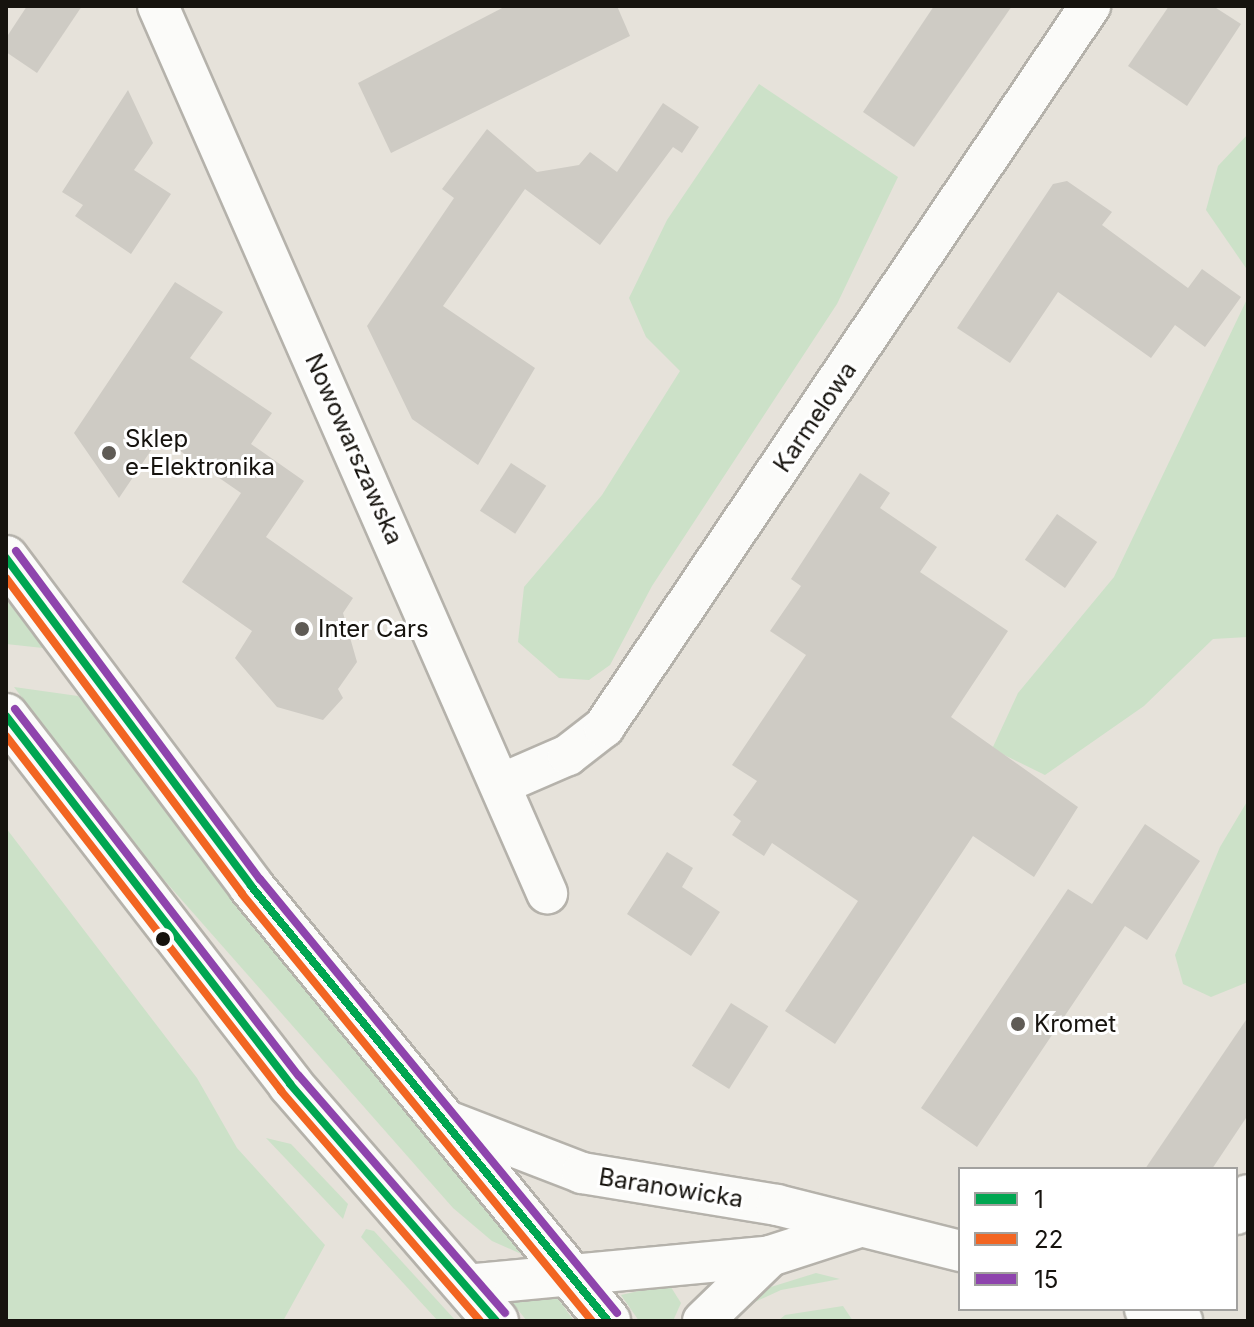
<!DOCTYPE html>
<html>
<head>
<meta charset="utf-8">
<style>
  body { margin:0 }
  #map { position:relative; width:1254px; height:1327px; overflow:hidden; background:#e6e2da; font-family:Inter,sans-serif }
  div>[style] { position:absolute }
  .green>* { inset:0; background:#cce1c8 }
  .building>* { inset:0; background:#cecbc4; transform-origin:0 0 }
  .roads { filter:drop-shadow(2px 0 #b5b2ab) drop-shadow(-2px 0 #b5b2ab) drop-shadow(0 2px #b5b2ab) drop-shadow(0 -2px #b5b2ab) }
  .street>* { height:40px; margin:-20px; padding:0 20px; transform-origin:20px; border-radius:20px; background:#fbfbf9 }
  .secondary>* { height:44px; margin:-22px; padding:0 22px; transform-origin:22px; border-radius:22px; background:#fbfbf9 }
  .bus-1>* { height:8px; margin:-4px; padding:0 4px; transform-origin:4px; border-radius:4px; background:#00a651 }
  .bus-2>* { height:8px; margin:-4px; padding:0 4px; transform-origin:4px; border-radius:4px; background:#f26522 }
  .bus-3>* { height:8px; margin:-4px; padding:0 4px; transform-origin:4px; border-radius:4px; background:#8e44ad }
  .dots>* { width:22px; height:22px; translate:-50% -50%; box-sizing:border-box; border:4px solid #fff; border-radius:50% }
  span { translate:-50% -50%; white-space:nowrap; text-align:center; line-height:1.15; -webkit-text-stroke:6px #fff; paint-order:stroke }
  .street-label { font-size:24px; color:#16130e }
  .poi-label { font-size:24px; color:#16130e }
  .left { translate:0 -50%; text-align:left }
  .frame { position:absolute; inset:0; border:8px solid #16130e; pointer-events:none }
  .legend { position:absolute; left:958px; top:1167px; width:280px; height:144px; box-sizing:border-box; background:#fff; border:2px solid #a2a19f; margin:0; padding:10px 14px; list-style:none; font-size:24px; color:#16130e }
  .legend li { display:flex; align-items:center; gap:16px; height:40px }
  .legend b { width:40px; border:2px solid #a2a19f }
</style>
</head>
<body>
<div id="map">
  <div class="green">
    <div style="clip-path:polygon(759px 84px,898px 177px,837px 304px,652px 586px,610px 665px,589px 680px,559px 678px,518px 642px,524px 587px,602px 495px,680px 371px,646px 337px,629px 298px,667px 220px)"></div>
    <div style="clip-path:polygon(1248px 134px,1248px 271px,1206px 210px,1218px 166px)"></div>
    <div style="clip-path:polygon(1248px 297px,1248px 637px,1213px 639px,1144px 706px,1045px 775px,992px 749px,1018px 693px,1114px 577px)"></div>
    <div style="clip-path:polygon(6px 599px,43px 648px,6px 644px)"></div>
    <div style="clip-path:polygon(14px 687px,78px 696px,528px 1257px,492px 1241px,453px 1208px,128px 839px)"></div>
    <div style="clip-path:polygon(1248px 800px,1248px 982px,1211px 997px,1183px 984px,1175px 955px,1220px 847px)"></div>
    <div style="clip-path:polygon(6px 828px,197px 1078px,237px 1148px,325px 1245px,283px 1321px,6px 1321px)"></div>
    <div style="clip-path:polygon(266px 1138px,291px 1144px,348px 1204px,343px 1219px)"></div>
    <div style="clip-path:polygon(366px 1229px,374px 1231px,456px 1321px,438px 1321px,361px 1237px)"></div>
    <div style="clip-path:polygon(816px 1273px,840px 1279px,781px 1290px,742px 1308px,758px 1291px)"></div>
    <div style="clip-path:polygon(669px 1284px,681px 1303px,673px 1321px,639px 1321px,621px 1295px)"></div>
    <div style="clip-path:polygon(502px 1290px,557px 1297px,574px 1321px,527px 1321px)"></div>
    <div style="clip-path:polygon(843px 1306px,853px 1321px,778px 1321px,785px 1315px)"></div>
  </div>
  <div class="building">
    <div style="clip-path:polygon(27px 6px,82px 6px,37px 73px,6px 52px,6px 38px)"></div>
    <div style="clip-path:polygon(506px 6px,617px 6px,630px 36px,391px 153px,358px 83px)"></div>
    <div style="clip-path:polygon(934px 6px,1012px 6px,914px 147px,863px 112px)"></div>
    <div style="clip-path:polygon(1169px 6px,1213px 6px,1241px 24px,1187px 106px,1128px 66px)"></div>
    <div style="clip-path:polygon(128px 90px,153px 143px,134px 170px,171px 194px,131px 254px,75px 216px,83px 205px,62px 192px)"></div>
    <div style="clip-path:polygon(663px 103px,699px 127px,682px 153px,673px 147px,600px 245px,525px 189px,443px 306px,535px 368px,478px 465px,412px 419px,367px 326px,454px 198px,442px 189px,487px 129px,537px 172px,579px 165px,590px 152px,617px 172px)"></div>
    <div style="clip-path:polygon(1067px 181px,1112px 212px,1102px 225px,1188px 288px,1202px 269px,1241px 297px,1205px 347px,1175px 325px,1151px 358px,1058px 292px,1010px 363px,957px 328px,1053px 184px)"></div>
    <div style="clip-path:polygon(175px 282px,223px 312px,190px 358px,272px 413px,251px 444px,304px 481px,266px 537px,353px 598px,343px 613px,357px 662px,338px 689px,343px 698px,323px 720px,277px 707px,235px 658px,252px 631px,182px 582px,241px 493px,160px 437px,119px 498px,74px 433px)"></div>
    <div style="left:511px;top:463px;width:42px;height:57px;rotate:33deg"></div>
    <div style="clip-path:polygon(860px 473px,890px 493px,880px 508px,937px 547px,920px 572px,1008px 631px,951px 717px,1078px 807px,1034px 877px,973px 836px,835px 1044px,785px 1011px,858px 901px,772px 843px,764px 856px,732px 835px,741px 821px,733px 815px,757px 781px,732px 765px,806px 655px,770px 631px,801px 586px,791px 579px)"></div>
    <div style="left:1057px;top:514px;width:49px;height:56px;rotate:35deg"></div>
    <div style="clip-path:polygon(1145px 824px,1200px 861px,1147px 940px,1125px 926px,977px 1147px,921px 1108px,1068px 889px,1092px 904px)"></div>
    <div style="clip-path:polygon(667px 852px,693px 868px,682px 887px,720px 912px,691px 956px,627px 914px)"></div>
    <div style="left:731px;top:1003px;width:44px;height:74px;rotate:32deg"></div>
    <div style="clip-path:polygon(1248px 1017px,1248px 1115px,1212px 1169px,1145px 1169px)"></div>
  </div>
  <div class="roads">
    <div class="street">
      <div style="left:158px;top:6px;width:969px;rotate:66.32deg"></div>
      <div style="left:501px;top:784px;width:73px;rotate:-23.4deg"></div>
      <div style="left:568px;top:755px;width:46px;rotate:-37.9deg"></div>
      <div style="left:604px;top:727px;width:870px;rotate:-56.02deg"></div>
      <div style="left:445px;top:1120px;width:147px;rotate:21.1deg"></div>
      <div style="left:582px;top:1173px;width:198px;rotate:9.3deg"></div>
      <div style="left:777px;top:1205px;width:189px;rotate:14.1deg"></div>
      <div style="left:1236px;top:1214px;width:22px;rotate:-58deg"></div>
      <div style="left:466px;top:1285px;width:305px;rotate:-5.4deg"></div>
      <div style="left:770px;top:1256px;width:90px;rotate:-18deg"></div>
      <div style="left:1145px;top:1309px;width:39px;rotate:18deg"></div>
      <div style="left:703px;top:1321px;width:93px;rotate:-44.1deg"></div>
    </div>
    <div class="secondary">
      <div style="left:6px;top:558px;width:409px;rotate:53.2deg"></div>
      <div style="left:251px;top:886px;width:563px;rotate:50.62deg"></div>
      <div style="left:6px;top:716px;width:465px;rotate:52.3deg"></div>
      <div style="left:290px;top:1084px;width:314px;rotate:49deg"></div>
    </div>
  </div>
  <div class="bus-1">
    <div style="left:6px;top:558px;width:409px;rotate:53.2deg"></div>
    <div style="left:251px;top:886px;width:563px;rotate:50.62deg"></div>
    <div style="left:6px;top:716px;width:465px;rotate:52.3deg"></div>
    <div style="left:290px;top:1084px;width:314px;rotate:49deg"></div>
  </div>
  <div class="bus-2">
    <div style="left:6px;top:578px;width:394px;rotate:53.2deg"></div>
    <div style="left:242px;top:894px;width:552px;rotate:50.66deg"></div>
    <div style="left:6px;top:736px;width:449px;rotate:52.2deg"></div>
    <div style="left:281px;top:1091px;width:304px;rotate:49.1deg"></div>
  </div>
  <div class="bus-3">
    <div style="left:16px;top:551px;width:409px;rotate:53.4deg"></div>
    <div style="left:260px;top:879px;width:562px;rotate:50.56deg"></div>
    <div style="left:15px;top:709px;width:464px;rotate:52.3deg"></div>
    <div style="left:299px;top:1076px;width:314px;rotate:49deg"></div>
  </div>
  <div class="dots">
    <div style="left:109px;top:453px;background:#5f5b55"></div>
    <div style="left:302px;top:629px;background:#5f5b55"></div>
    <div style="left:163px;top:939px;background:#16130e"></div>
    <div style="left:1018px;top:1024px;background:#5f5b55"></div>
  </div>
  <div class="street-label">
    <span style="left:815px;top:417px;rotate:-56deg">Karmelowa</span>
    <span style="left:354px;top:449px;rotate:66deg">Nowowarszawska</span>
    <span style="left:671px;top:1188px;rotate:9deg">Baranowicka</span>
  </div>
  <div class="poi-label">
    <span class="left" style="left:125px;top:453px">Sklep<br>e-Elektronika</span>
    <span class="left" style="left:318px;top:629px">Inter Cars</span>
    <span class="left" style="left:1034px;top:1024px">Kromet</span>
  </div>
  <div class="frame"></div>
  <ul class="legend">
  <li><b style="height:10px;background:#00a651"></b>1</li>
  <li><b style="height:10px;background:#f26522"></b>22</li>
  <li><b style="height:10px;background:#8e44ad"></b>15</li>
  </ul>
</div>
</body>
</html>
